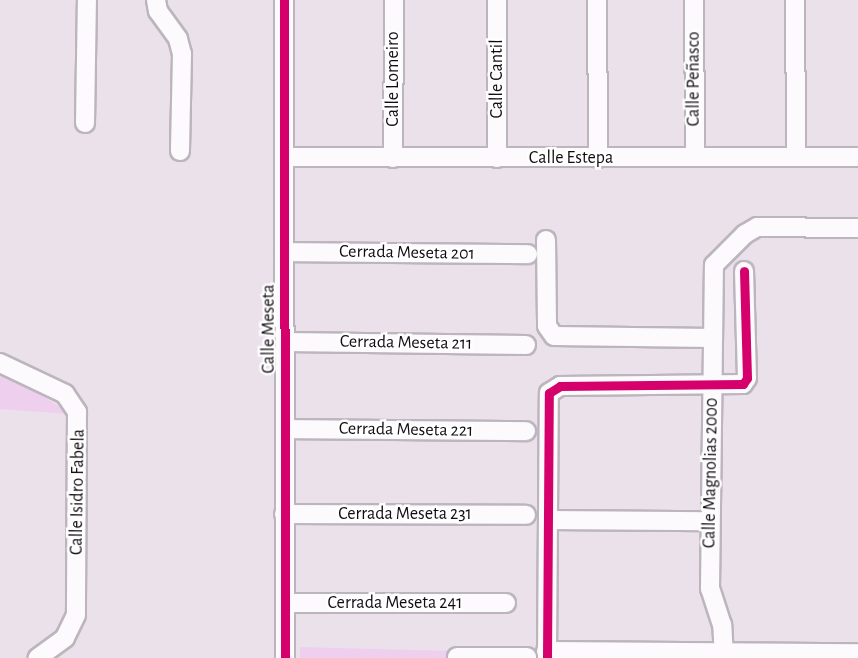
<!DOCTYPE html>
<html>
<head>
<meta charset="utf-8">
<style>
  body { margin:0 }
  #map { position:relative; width:858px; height:658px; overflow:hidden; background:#ebe1eb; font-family:"Alegreya Sans",sans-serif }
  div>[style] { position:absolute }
  .green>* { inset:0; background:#eecfee }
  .roads { filter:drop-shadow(2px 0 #bdb5bd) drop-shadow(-2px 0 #bdb5bd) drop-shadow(0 2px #bdb5bd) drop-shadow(0 -2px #bdb5bd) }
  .minor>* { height:18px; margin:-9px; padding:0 9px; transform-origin:9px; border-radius:9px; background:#fcfafc }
  .cycleway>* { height:9px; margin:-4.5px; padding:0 4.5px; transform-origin:4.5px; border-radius:4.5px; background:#d6006c }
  span { translate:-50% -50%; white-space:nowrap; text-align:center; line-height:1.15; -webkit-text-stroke:5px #fff; paint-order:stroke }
  .street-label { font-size:18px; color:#120c12 }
</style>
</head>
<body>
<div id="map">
  <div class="green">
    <div style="clip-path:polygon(0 368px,70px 414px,0 409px)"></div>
    <div style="clip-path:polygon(300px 647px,452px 651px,452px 658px,300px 658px)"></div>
  </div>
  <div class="roads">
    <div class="minor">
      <div style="left:156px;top:0;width:11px;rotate:80deg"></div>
      <div style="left:158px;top:11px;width:34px;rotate:54deg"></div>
      <div style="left:178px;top:39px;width:16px;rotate:75deg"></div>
      <div style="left:182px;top:54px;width:97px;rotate:91.2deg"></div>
      <div style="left:284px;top:0;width:658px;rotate:89.91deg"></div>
      <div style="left:597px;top:0;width:158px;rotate:89.6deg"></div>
      <div style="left:694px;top:0;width:157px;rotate:89.6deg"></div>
      <div style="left:795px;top:0;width:157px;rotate:89.6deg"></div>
      <div style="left:85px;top:123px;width:123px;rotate:-89.1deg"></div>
      <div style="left:284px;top:157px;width:574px"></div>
      <div style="left:393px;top:158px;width:158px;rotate:-89.6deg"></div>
      <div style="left:497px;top:158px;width:158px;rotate:-90deg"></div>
      <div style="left:546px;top:240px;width:86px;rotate:89.3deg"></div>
      <div style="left:547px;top:326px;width:12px;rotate:55deg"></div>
      <div style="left:554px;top:336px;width:158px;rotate:0.7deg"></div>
      <div style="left:285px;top:252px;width:243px;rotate:0.5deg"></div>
      <div style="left:285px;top:342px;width:241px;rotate:0.7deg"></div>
      <div style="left:0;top:363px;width:72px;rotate:25.5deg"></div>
      <div style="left:65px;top:394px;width:22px;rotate:56deg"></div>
      <div style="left:77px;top:412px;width:203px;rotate:90.3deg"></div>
      <div style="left:76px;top:615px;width:25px;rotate:116deg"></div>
      <div style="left:65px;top:638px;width:34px;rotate:144deg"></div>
      <div style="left:286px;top:429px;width:240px;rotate:0.5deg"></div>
      <div style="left:284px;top:514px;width:242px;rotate:0.2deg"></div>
      <div style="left:548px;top:520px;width:162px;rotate:0.4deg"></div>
      <div style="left:285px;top:603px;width:221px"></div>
      <div style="left:546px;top:651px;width:312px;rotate:0.4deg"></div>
      <div style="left:457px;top:657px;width:70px"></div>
      <div style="left:547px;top:658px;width:265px;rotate:-89.6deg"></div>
      <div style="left:549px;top:393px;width:13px;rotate:-32deg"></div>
      <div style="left:560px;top:386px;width:183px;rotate:-0.6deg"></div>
      <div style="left:743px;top:384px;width:7px;rotate:-56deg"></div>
      <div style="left:747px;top:378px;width:107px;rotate:-91.6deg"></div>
      <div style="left:724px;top:658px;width:33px;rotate:-93deg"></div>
      <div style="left:722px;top:625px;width:38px;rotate:-108deg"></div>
      <div style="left:710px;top:589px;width:324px;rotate:-89.3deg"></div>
      <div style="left:714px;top:265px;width:44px;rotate:-45deg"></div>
      <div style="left:745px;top:234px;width:14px;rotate:-30deg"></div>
      <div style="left:757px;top:227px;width:101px;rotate:0.6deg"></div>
    </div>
  </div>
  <div class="cycleway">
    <div style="left:284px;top:0;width:658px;rotate:89.91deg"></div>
    <div style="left:547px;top:658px;width:265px;rotate:-89.6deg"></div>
    <div style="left:549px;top:393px;width:13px;rotate:-32deg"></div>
    <div style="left:560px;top:386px;width:183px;rotate:-0.6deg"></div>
    <div style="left:743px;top:384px;width:7px;rotate:-56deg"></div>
    <div style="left:747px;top:378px;width:107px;rotate:-91.6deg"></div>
  </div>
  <div class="street-label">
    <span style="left:393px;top:79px;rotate:-90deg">Calle Lomeiro</span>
    <span style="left:497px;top:79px;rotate:-90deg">Calle Cantil</span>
    <span style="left:694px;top:79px;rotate:-90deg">Calle Peñasco</span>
    <span style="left:571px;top:158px">Calle Estepa</span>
    <span style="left:407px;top:253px;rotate:1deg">Cerrada Meseta 201</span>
    <span style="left:269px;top:329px;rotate:-90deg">Calle Meseta</span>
    <span style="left:406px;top:343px;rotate:1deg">Cerrada Meseta 211</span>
    <span style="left:406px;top:430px;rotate:1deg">Cerrada Meseta 221</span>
    <span style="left:711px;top:473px;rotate:-89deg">Calle Magnolias 2000</span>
    <span style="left:78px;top:492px;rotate:-89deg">Calle Isidro Fabela</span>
    <span style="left:405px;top:514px">Cerrada Meseta 231</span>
    <span style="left:395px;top:603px">Cerrada Meseta 241</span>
  </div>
</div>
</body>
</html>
